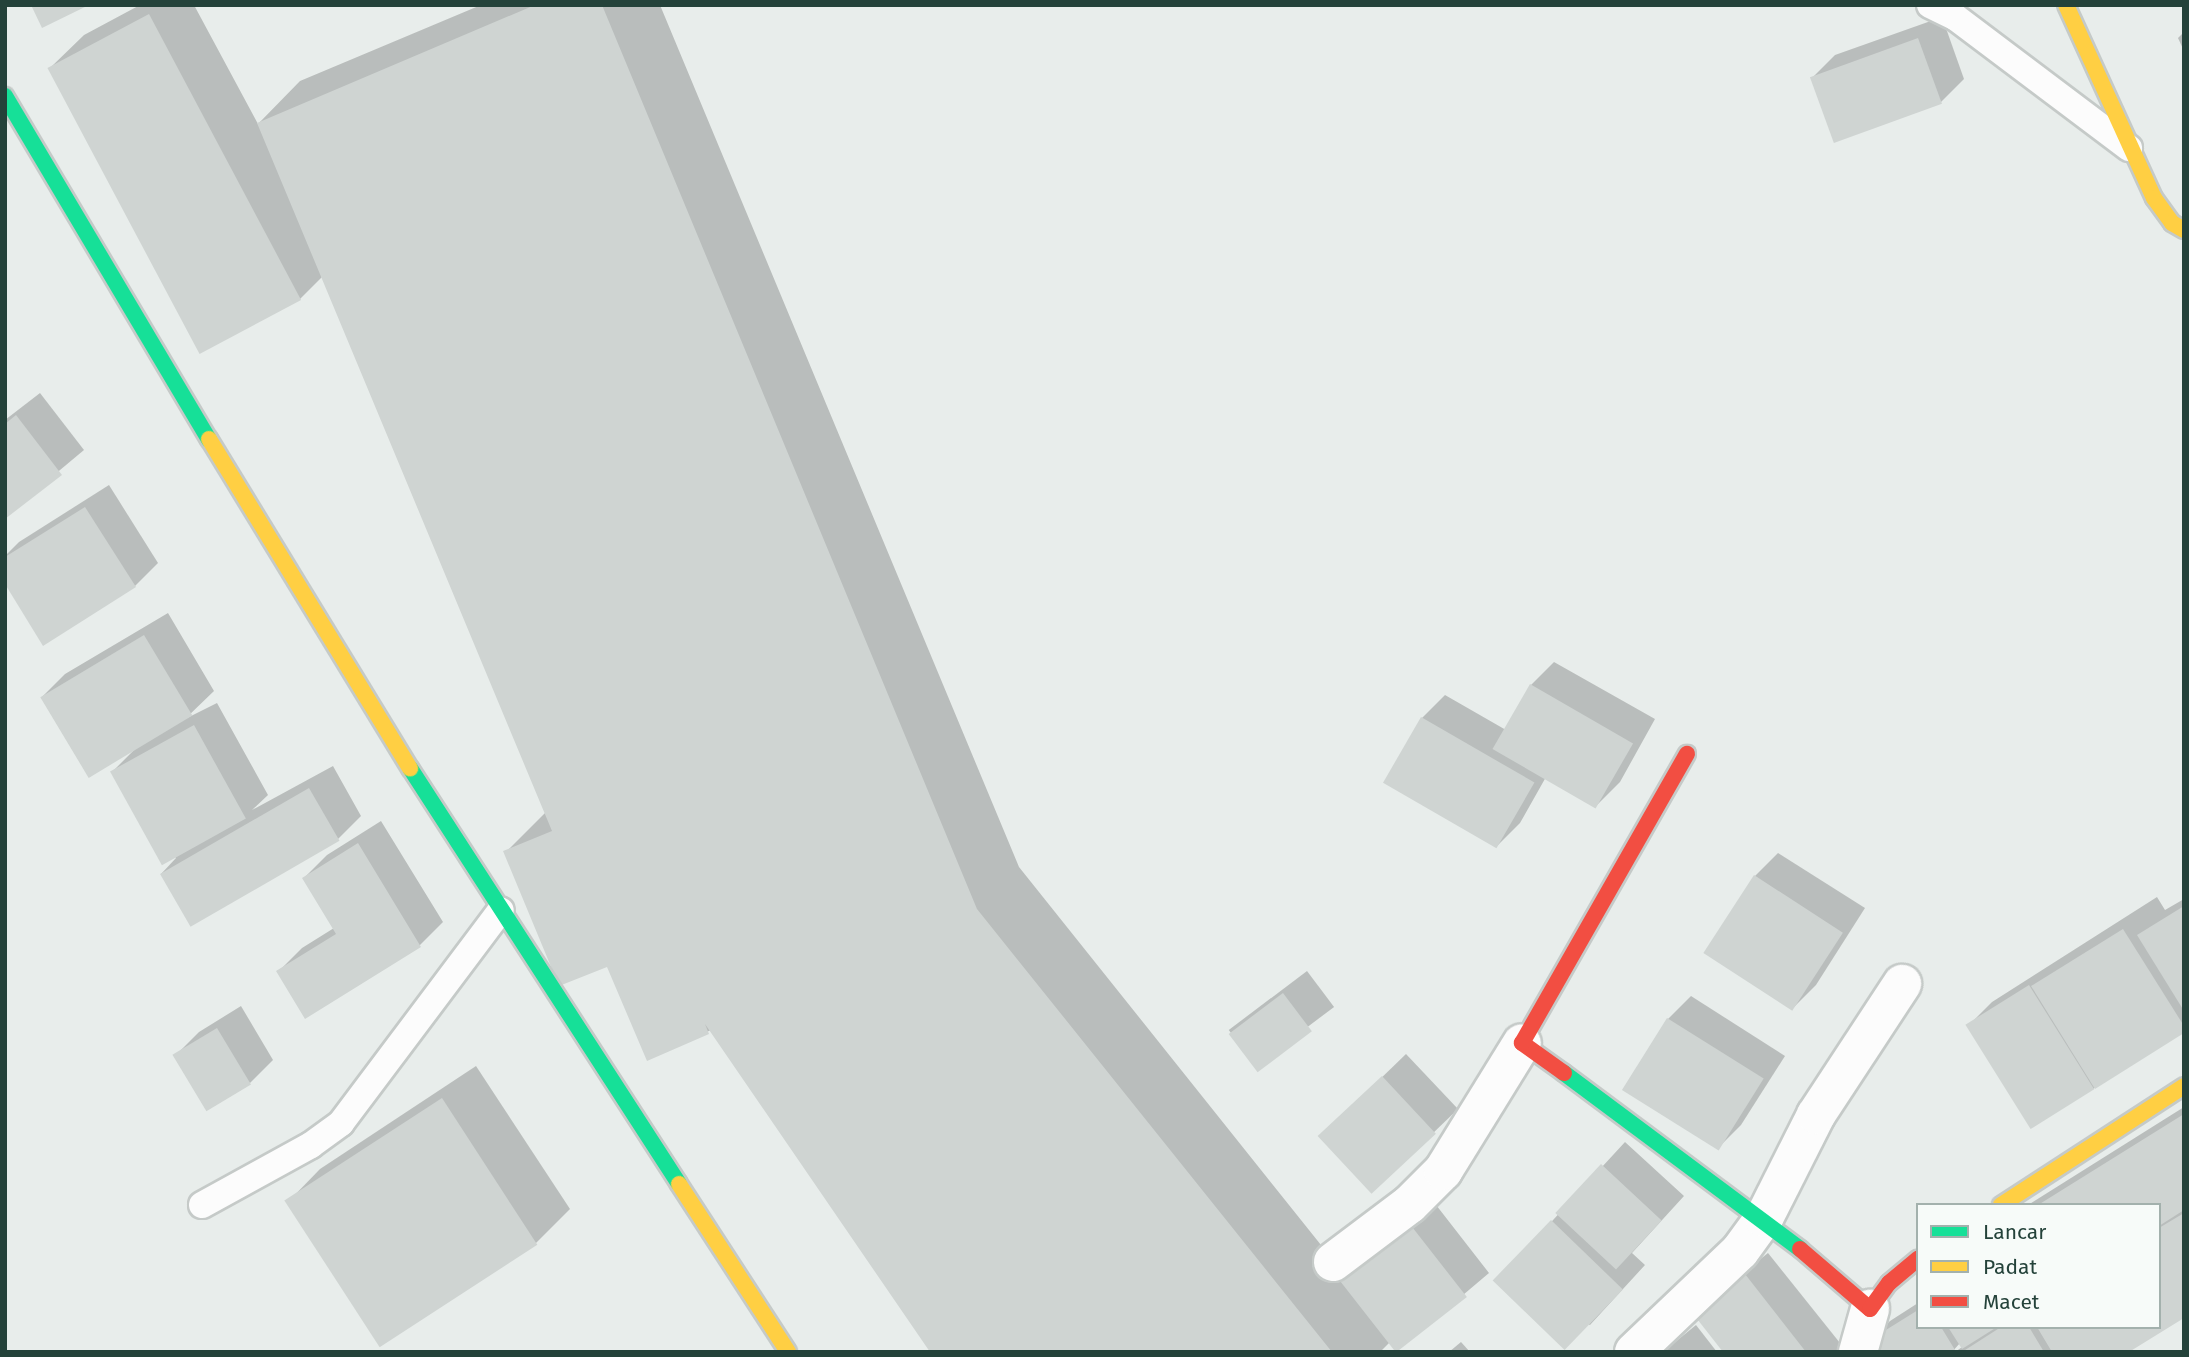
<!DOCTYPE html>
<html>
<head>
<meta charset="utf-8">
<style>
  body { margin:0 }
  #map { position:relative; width:2189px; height:1357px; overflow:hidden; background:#e8edeb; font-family:"Fira Sans",sans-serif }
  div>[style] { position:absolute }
  .shadow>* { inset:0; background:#0003; transform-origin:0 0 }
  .building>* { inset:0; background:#cfd4d2; transform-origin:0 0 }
  .roads { filter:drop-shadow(2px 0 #c5cac8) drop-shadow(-2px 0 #c5cac8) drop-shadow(0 2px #c5cac8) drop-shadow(0 -2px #c5cac8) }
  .lane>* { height:26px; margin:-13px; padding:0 13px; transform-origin:13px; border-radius:13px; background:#fcfcfc }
  .street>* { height:38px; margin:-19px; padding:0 19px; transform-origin:19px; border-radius:19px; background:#fcfcfc }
  .fast>* { height:16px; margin:-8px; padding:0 8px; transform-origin:8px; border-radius:8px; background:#16e098 }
  .slow>* { height:16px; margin:-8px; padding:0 8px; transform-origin:8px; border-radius:8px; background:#ffcf43 }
  .jam>* { height:16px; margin:-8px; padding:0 8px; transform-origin:8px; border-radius:8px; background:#f24e42 }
  span { translate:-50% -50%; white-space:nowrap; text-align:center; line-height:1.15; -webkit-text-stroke:7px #f7fbf9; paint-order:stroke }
  .frame { position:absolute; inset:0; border:7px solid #24423a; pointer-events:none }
  .legend { position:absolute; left:1916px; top:1203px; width:245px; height:126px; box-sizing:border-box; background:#f7fbf9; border:2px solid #a3b1ad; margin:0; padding:9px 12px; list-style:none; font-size:21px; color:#24423a }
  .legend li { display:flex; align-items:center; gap:14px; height:35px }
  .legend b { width:35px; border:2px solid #a3b1ad }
</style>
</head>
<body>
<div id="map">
  <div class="shadow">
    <div style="clip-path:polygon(140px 5px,194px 5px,258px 124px,300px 81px,481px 5px,660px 5px,1019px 867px,1345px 1275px,1433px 1201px,1489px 1273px,1398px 1350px,1391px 1341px,1380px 1352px,932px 1352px,711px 1030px,648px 1059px,608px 964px,506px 852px,546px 812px,323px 276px,300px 299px,50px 68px,84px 35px)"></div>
    <div style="clip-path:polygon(1942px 17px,1964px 79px,1941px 102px,1812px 78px,1835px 55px)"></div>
    <div style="clip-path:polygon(2184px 32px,2184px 51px,2178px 38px)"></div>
    <div style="clip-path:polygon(40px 393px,84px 450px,5px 516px,5px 420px)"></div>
    <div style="clip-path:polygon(109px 485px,158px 563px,135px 586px,5px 581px,5px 556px,19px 542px)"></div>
    <div style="clip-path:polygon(168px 613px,214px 691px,185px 719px,217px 703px,268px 795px,252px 810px,333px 766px,361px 816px,338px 839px,161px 874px,176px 858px,112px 772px,135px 749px,42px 697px,65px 674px)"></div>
    <div style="clip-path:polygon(1554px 662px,1655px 719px,1620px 782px,1597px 805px,1546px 777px,1520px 823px,1497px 846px,1422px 718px,1445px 695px,1506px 730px,1531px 685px)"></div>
    <div style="clip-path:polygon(381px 821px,443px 922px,420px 945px,305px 1016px,279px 971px,302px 948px,334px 928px,304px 878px,327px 855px)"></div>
    <div style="clip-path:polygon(1778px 853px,1865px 908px,1816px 985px,1793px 1008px,1755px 876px)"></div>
    <div style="clip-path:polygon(2157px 897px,2165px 910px,2184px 899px,2184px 1031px,2093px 1089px,1969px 1025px,1992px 1002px)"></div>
    <div style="left:1307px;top:971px;width:45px;height:98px;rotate:53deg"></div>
    <div style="clip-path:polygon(1691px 996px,1785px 1056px,1741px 1125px,1718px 1148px,1625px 1089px,1668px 1019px)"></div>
    <div style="clip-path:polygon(241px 1006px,273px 1060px,250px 1083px,176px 1055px,199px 1032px)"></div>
    <div style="clip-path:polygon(1406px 1054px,1458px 1109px,1373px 1191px,1344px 1114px)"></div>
    <div style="clip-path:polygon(476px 1066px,570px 1209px,536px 1243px,287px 1203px,320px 1169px)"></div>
    <div style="clip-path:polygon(2184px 1107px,2184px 1316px,2126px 1352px,1955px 1352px,1962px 1347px,1960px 1343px,1952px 1352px,1872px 1352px,1867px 1344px,1890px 1321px,1918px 1303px,1918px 1327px,2159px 1327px,2159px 1205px,2028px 1205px)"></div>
    <div style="clip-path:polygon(1625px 1142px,1684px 1196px,1632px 1253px,1645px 1265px,1590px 1325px,1496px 1282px)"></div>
    <div style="clip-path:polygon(1768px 1253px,1844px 1348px,1840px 1352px,1725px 1352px,1719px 1292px)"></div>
    <div style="clip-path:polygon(1696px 1325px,1717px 1352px,1663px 1352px)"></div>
    <div style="clip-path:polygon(1461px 1342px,1470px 1352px,1449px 1352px)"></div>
  </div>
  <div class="building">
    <div style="clip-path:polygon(31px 5px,89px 5px,42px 28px)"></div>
    <div style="clip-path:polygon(535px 5px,602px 5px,977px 909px,1332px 1352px,930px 1352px,705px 1024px,709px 1034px,647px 1061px,607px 967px,559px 986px,503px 851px,552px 831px,257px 123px)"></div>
    <div style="left:149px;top:14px;width:324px;height:115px;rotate:62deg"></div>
    <div style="left:1918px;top:38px;width:70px;height:115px;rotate:70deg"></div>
    <div style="clip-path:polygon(16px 415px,62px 475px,5px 519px,5px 424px)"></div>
    <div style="clip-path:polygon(85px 507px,136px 587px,43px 646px,5px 584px,5px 557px)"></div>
    <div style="left:144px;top:635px;width:94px;height:121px;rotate:59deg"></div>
    <div style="left:1530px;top:684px;width:119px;height:75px;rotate:30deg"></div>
    <div style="left:1421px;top:717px;width:131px;height:76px;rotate:30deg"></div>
    <div style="left:194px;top:725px;width:107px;height:96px;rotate:61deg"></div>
    <div style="left:309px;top:788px;width:61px;height:172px;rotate:60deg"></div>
    <div style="clip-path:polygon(358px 843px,421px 947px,305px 1019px,276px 971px,336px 934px,302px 878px)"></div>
    <div style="left:1754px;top:875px;width:106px;height:93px;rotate:33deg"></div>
    <div style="clip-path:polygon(2184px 906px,2184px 1011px,2137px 935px)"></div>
    <div style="clip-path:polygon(2123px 929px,2184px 1026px,2184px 1033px,2095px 1089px,2031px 986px)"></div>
    <div style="left:2029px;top:985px;width:123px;height:75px;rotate:58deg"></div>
    <div style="left:1283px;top:993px;width:48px;height:68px;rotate:53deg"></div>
    <div style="left:1667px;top:1018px;width:114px;height:85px;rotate:32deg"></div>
    <div style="left:217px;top:1028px;width:66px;height:52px;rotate:59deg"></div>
    <div style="left:1382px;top:1076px;width:79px;height:88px;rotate:47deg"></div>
    <div style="left:442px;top:1098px;width:175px;height:188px;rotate:57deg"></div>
    <div style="clip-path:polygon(2184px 1114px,2184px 1210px,2159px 1226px,2159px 1205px,2038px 1205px)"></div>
    <div style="left:1601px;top:1164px;width:83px;height:67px;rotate:43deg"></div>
    <div style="clip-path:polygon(2184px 1213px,2184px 1318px,2129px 1352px,2052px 1352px,2037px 1327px,2159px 1327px,2159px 1228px)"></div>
    <div style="left:1551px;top:1220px;width:100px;height:84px;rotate:44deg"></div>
    <div style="left:1409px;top:1223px;width:94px;height:90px;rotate:52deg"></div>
    <div style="clip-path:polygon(1745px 1274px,1806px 1352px,1723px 1352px,1694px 1315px)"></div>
    <div style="clip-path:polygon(1918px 1310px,1918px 1327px,1941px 1327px,1955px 1350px,1870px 1352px,1865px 1343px)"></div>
    <div style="clip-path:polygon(1948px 1327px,1997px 1327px,1962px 1349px)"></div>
    <div style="clip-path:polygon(2001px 1327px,2029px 1327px,2044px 1352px,1962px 1352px)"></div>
  </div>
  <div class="roads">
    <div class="lane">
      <div style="left:1930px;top:5px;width:28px;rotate:26deg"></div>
      <div style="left:1955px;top:17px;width:218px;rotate:37deg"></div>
      <div style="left:202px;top:1205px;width:124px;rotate:-28.8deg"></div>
      <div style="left:311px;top:1145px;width:37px;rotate:-36deg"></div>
      <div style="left:341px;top:1123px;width:266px;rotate:-53.1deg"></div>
    </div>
    <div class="street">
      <div style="left:1333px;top:1262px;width:96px;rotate:-37deg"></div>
      <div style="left:1410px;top:1204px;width:47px;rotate:-45deg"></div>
      <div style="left:1443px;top:1171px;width:150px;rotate:-58.3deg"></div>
      <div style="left:1634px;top:1352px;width:146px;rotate:-43.6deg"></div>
      <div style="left:1740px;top:1251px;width:41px;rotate:-54deg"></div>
      <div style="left:1764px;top:1218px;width:115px;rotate:-63.2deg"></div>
      <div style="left:1816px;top:1115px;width:157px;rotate:-56.7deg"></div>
      <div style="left:1858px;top:1352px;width:45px;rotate:-74.4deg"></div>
    </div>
    <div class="fast">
      <div style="left:5px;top:96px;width:399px;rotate:59.3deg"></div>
      <div style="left:410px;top:768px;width:495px;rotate:57.1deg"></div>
      <div style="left:1564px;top:1073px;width:294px;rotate:36.7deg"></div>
    </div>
    <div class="slow">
      <div style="left:2066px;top:5px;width:212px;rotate:65.5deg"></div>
      <div style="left:2154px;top:198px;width:31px;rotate:54deg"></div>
      <div style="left:2172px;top:223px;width:14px;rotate:30deg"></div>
      <div style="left:209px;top:439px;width:386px;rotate:58.6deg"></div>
      <div style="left:679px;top:1184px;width:200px;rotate:57deg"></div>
      <div style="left:2001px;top:1205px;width:218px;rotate:-33deg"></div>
    </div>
    <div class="jam">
      <div style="left:1564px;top:1073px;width:52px;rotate:-144.5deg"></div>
      <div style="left:1522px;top:1043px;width:333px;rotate:-60.3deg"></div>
      <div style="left:1800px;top:1249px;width:92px;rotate:40.6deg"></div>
      <div style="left:1870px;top:1309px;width:32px;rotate:-54deg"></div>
      <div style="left:1889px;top:1283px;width:38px;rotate:-40deg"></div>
    </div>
  </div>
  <div class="frame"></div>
  <ul class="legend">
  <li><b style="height:9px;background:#16e098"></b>Lancar</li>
  <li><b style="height:9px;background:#ffcf43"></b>Padat</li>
  <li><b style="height:9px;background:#f24e42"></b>Macet</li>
  </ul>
</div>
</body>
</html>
